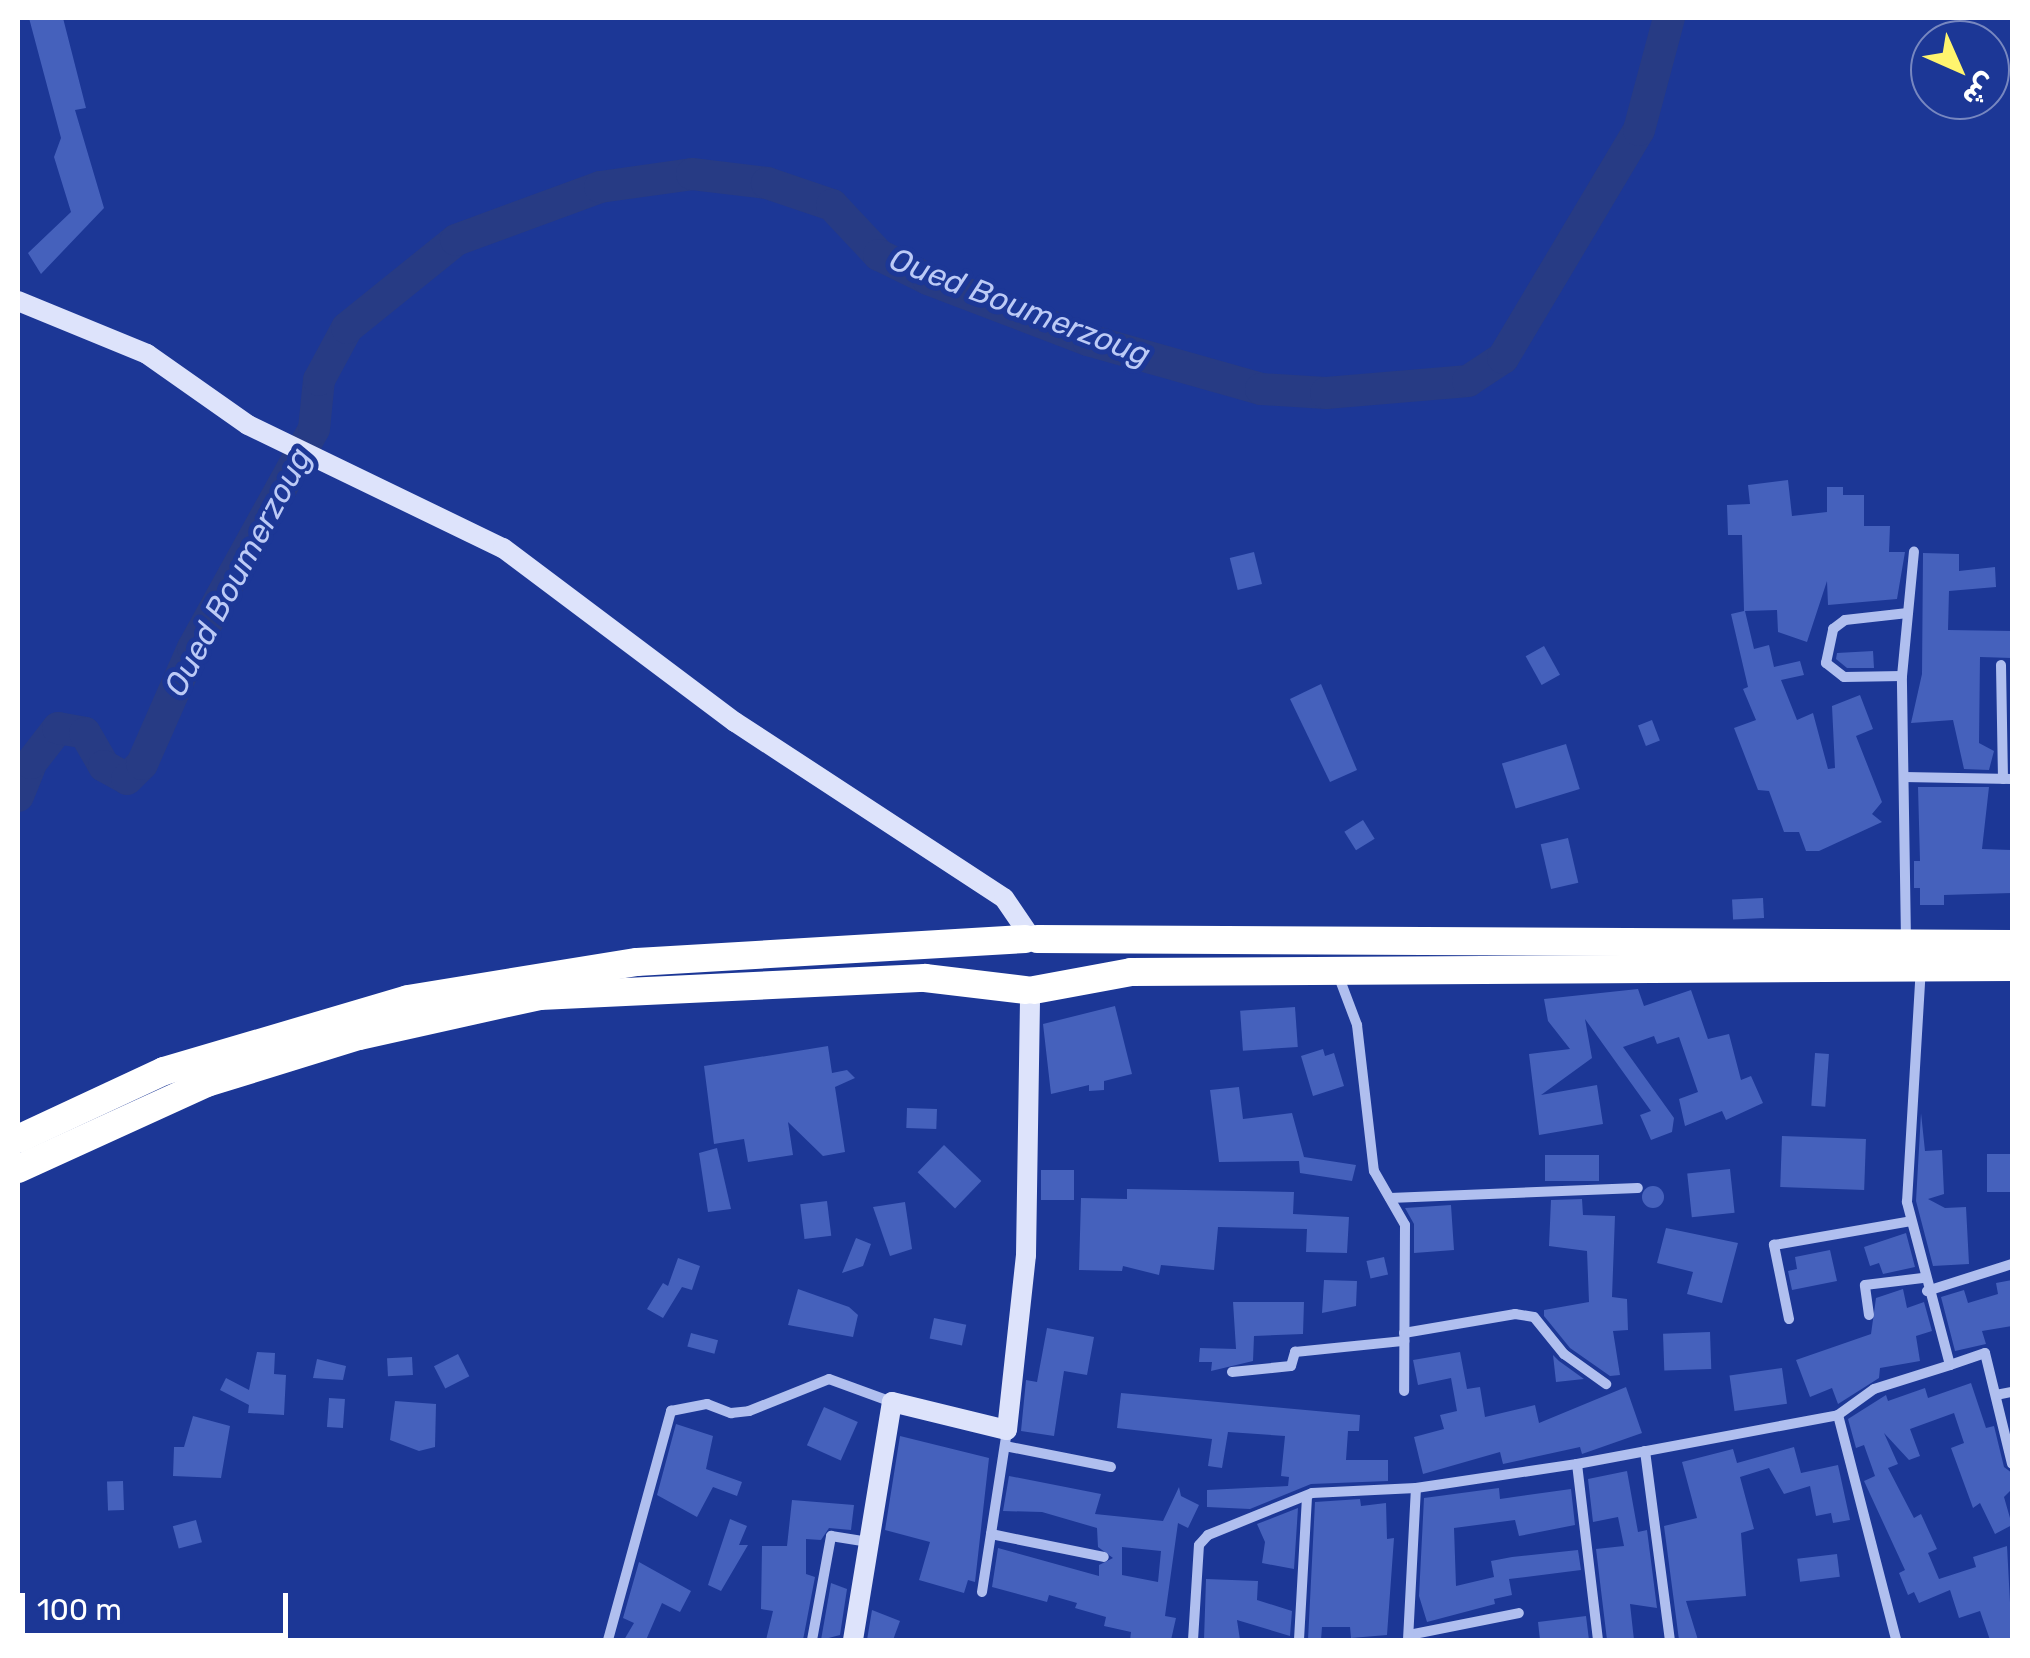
<!DOCTYPE html>
<html>
<head>
<meta charset="utf-8">
<style>
  body { margin:0 }
  #map { position:relative; width:2030px; height:1658px; overflow:hidden; background:#1c3796; font-family:Rubik,Cairo,sans-serif }
  div>[style] { position:absolute }
  .river>* { height:32px; margin:-16px; padding:0 16px; transform-origin:16px; border-radius:16px; background:#273b84 }
  .building>* { inset:0; background:#4561bc; transform-origin:0 0 }
  .round { border-radius:50% }
  .street>* { height:10px; margin:-5px; padding:0 5px; transform-origin:5px; border-radius:5px; background:#b0bfef }
  .secondary>* { height:20px; margin:-10px; padding:0 10px; transform-origin:10px; border-radius:10px; background:#dde3fb }
  .highway>* { height:28px; margin:-14px; padding:0 14px; transform-origin:14px; border-radius:14px; background:#fff }
  span { translate:-50% -50%; white-space:nowrap; text-align:center; line-height:1.15; -webkit-text-stroke:10px #1c3796; paint-order:stroke }
  .water-label { font-size:32px; color:#bccaf6; font-style:italic }
  .frame { position:absolute; inset:0; border:20px solid #fff; pointer-events:none }
  .north { position:absolute; left:1910px; top:20px; width:100px; height:100px; box-sizing:border-box; background:#1c3796; border:2px solid #7787c0; border-radius:50%; rotate:135deg; font-size:28px; font-weight:700; line-height:40px; text-align:center; color:#fff }
  .north::after { content:''; display:block; margin:auto; width:35px; height:45px; background:#fff46e; clip-path:polygon(50% 0,100% 100%,50% 72%,0 100%) }
  .scale { position:absolute; left:20px; top:1593px; width:268px; height:45px; box-sizing:border-box; border:5px solid #fff; border-top:0; padding-left:12px; font-size:30px; line-height:35px; white-space:nowrap; color:#fff; -webkit-text-stroke:8px #1c3796; paint-order:stroke }
</style>
</head>
<body>
<div id="map">
  <div class="river">
    <div style="left:18px;top:796px;width:35px;rotate:-68deg"></div>
    <div style="left:31px;top:763px;width:44px;rotate:-52.4deg"></div>
    <div style="left:58px;top:728px;width:27px;rotate:10deg"></div>
    <div style="left:85px;top:733px;width:38px;rotate:60deg"></div>
    <div style="left:104px;top:766px;width:26px;rotate:29deg"></div>
    <div style="left:127px;top:779px;width:21px;rotate:-45deg"></div>
    <div style="left:142px;top:764px;width:127px;rotate:-66.3deg"></div>
    <div style="left:193px;top:648px;width:250px;rotate:-61.1deg"></div>
    <div style="left:314px;top:429px;width:49px;rotate:-84.2deg"></div>
    <div style="left:319px;top:380px;width:59px;rotate:-61.7deg"></div>
    <div style="left:347px;top:328px;width:140px;rotate:-38.9deg"></div>
    <div style="left:456px;top:240px;width:153px;rotate:-20.2deg"></div>
    <div style="left:600px;top:187px;width:93px;rotate:-8deg"></div>
    <div style="left:692px;top:174px;width:76px;rotate:6.8deg"></div>
    <div style="left:767px;top:183px;width:69px;rotate:18.7deg"></div>
    <div style="left:832px;top:205px;width:69px;rotate:46.8deg"></div>
    <div style="left:879px;top:255px;width:55px;rotate:26.1deg"></div>
    <div style="left:928px;top:279px;width:171px;rotate:20.9deg"></div>
    <div style="left:1088px;top:340px;width:180px;rotate:15.8deg"></div>
    <div style="left:1261px;top:389px;width:65px;rotate:3.5deg"></div>
    <div style="left:1326px;top:393px;width:143px;rotate:-4.8deg"></div>
    <div style="left:1468px;top:381px;width:42px;rotate:-33.3deg"></div>
    <div style="left:1503px;top:358px;width:265px;rotate:-59.2deg"></div>
    <div style="left:1639px;top:130px;width:116px;rotate:-75deg"></div>
  </div>
  <div class="building">
    <div style="clip-path:polygon(29px 18px,63px 18px,86px 108px,75px 110px,104px 208px,41px 274px,28px 253px,71px 212px,54px 157px,61px 138px)"></div>
    <div style="clip-path:polygon(1788px 480px,1792px 516px,1827px 512px,1827px 487px,1843px 487px,1843px 495px,1864px 495px,1864px 526px,1890px 526px,1889px 552px,1905px 552px,1897px 599px,1828px 605px,1827px 581px,1807px 642px,1778px 632px,1777px 610px,1745px 611px,1754px 649px,1769px 645px,1774px 667px,1800px 661px,1804px 675px,1781px 680px,1797px 720px,1813px 713px,1828px 769px,1835px 768px,1832px 706px,1860px 695px,1873px 729px,1856px 736px,1882px 802px,1872px 814px,1882px 822px,1819px 851px,1806px 851px,1799px 832px,1784px 832px,1769px 791px,1758px 790px,1734px 728px,1756px 720px,1743px 689px,1748px 687px,1731px 614px,1744px 611px,1742px 535px,1728px 535px,1727px 505px,1750px 504px,1748px 485px)"></div>
    <div style="left:1254px;top:552px;width:33px;height:25px;rotate:76deg"></div>
    <div style="clip-path:polygon(1923px 553px,1959px 554px,1959px 571px,1995px 567px,1996px 587px,1949px 591px,1948px 630px,2012px 631px,2012px 658px,1980px 657px,1979px 743px,1994px 751px,1989px 770px,1964px 769px,1953px 720px,1911px 723px,1922px 674px)"></div>
    <div style="left:1544px;top:646px;width:33px;height:21px;rotate:61deg"></div>
    <div style="clip-path:polygon(1873px 651px,1874px 668px,1847px 668px,1836px 659px,1837px 653px)"></div>
    <div style="clip-path:polygon(1321px 684px,1357px 770px,1330px 782px,1290px 699px)"></div>
    <div style="left:1652px;top:720px;width:22px;height:15px;rotate:69deg"></div>
    <div style="left:1566px;top:744px;width:47px;height:67px;rotate:73deg"></div>
    <div style="clip-path:polygon(1918px 787px,1989px 787px,1982px 849px,2011px 850px,2012px 893px,1944px 895px,1944px 905px,1920px 905px,1920px 888px,1914px 888px,1914px 861px,1920px 861px)"></div>
    <div style="left:1363px;top:820px;width:22px;height:22px;rotate:58deg"></div>
    <div style="left:1568px;top:838px;width:46px;height:28px;rotate:77deg"></div>
    <div style="left:1763px;top:898px;width:20px;height:31px;rotate:87deg"></div>
    <div style="clip-path:polygon(1638px 989px,1644px 1006px,1691px 990px,1708px 1039px,1729px 1034px,1741px 1080px,1751px 1076px,1763px 1103px,1726px 1120px,1722px 1111px,1685px 1126px,1679px 1099px,1698px 1092px,1679px 1037px,1657px 1044px,1654px 1036px,1623px 1047px,1674px 1118px,1672px 1132px,1651px 1140px,1640px 1115px,1651px 1111px,1585px 1019px,1592px 1058px,1541px 1095px,1597px 1085px,1603px 1124px,1539px 1135px,1529px 1054px,1570px 1049px,1548px 1021px,1544px 999px)"></div>
    <div style="clip-path:polygon(1115px 1006px,1132px 1074px,1104px 1081px,1104px 1090px,1089px 1091px,1089px 1085px,1051px 1094px,1043px 1024px)"></div>
    <div style="left:1295px;top:1007px;width:40px;height:55px;rotate:86deg"></div>
    <div style="clip-path:polygon(828px 1046px,832px 1073px,847px 1070px,855px 1078px,835px 1087px,845px 1152px,823px 1156px,788px 1122px,793px 1155px,748px 1162px,744px 1139px,714px 1144px,704px 1066px)"></div>
    <div style="clip-path:polygon(1323px 1049px,1325px 1056px,1334px 1053px,1344px 1086px,1313px 1096px,1301px 1056px)"></div>
    <div style="left:1815px;top:1053px;width:14px;height:53px;rotate:4deg"></div>
    <div style="clip-path:polygon(1239px 1087px,1243px 1119px,1292px 1113px,1304px 1157px,1356px 1165px,1352px 1181px,1300px 1173px,1299px 1161px,1219px 1162px,1210px 1090px)"></div>
    <div style="left:907px;top:1108px;width:30px;height:20px;rotate:2deg"></div>
    <div style="clip-path:polygon(1921px 1113px,1925px 1151px,1942px 1150px,1944px 1194px,1928px 1199px,1945px 1208px,1966px 1207px,1969px 1264px,1933px 1266px,1916px 1201px)"></div>
    <div style="left:1782px;top:1136px;width:84px;height:51px;rotate:2deg"></div>
    <div style="left:944px;top:1145px;width:52px;height:38px;rotate:44deg"></div>
    <div style="clip-path:polygon(717px 1148px,731px 1209px,708px 1212px,699px 1153px)"></div>
    <div style="left:2012px;top:1154px;width:38px;height:25px;rotate:90deg"></div>
    <div style="left:1599px;top:1155px;width:26px;height:54px;rotate:90deg"></div>
    <div style="left:1730px;top:1169px;width:44px;height:43px;rotate:84deg"></div>
    <div style="left:1074px;top:1170px;width:30px;height:33px;rotate:90deg"></div>
    <div class="round" style="left:1642px;top:1186px;width:22px;height:22px"></div>
    <div style="clip-path:polygon(1127px 1189px,1294px 1192px,1293px 1214px,1349px 1217px,1347px 1253px,1306px 1252px,1307px 1229px,1218px 1227px,1214px 1270px,1161px 1265px,1159px 1275px,1123px 1266px,1122px 1271px,1079px 1270px,1081px 1198px,1127px 1199px)"></div>
    <div style="clip-path:polygon(1582px 1199px,1583px 1215px,1615px 1216px,1612px 1297px,1627px 1299px,1628px 1330px,1613px 1331px,1620px 1375px,1610px 1376px,1570px 1348px,1544px 1316px,1544px 1310px,1589px 1302px,1587px 1251px,1549px 1246px,1551px 1200px)"></div>
    <div style="left:827px;top:1201px;width:35px;height:27px;rotate:83deg"></div>
    <div style="clip-path:polygon(905px 1202px,912px 1249px,890px 1256px,873px 1207px)"></div>
    <div style="clip-path:polygon(1451px 1205px,1454px 1250px,1414px 1253px,1414px 1224px,1405px 1208px)"></div>
    <div style="clip-path:polygon(1666px 1228px,1738px 1243px,1722px 1303px,1687px 1294px,1693px 1272px,1657px 1263px)"></div>
    <div style="clip-path:polygon(1906px 1233px,1915px 1267px,1883px 1274px,1879px 1263px,1870px 1266px,1864px 1247px)"></div>
    <div style="clip-path:polygon(856px 1238px,871px 1244px,863px 1266px,842px 1273px)"></div>
    <div style="clip-path:polygon(1830px 1250px,1837px 1281px,1792px 1290px,1788px 1271px,1797px 1269px,1795px 1257px)"></div>
    <div style="left:1384px;top:1257px;width:18px;height:18px;rotate:77deg"></div>
    <div style="clip-path:polygon(678px 1258px,700px 1266px,692px 1290px,682px 1287px,663px 1318px,647px 1309px,663px 1283px,668px 1286px)"></div>
    <div style="clip-path:polygon(1324px 1280px,1357px 1281px,1356px 1306px,1322px 1313px)"></div>
    <div style="clip-path:polygon(2012px 1280px,2012px 1326px,1982px 1331px,1986px 1344px,1955px 1351px,1941px 1297px,1964px 1290px,1968px 1303px,1998px 1294px,1996px 1283px)"></div>
    <div style="clip-path:polygon(798px 1289px,849px 1307px,858px 1315px,853px 1337px,788px 1325px)"></div>
    <div style="clip-path:polygon(1903px 1289px,1907px 1308px,1924px 1302px,1932px 1331px,1916px 1336px,1920px 1361px,1880px 1368px,1879px 1378px,1838px 1404px,1832px 1388px,1810px 1397px,1796px 1360px,1871px 1334px,1876px 1298px)"></div>
    <div style="clip-path:polygon(1233px 1302px,1304px 1302px,1303px 1334px,1254px 1336px,1253px 1361px,1211px 1371px,1212px 1362px,1199px 1362px,1200px 1348px,1236px 1349px)"></div>
    <div style="left:934px;top:1318px;width:33px;height:21px;rotate:12deg"></div>
    <div style="clip-path:polygon(1047px 1328px,1094px 1337px,1087px 1375px,1064px 1371px,1054px 1436px,1021px 1431px,1026px 1380px,1037px 1382px)"></div>
    <div style="left:1710px;top:1332px;width:37px;height:47px;rotate:88deg"></div>
    <div style="left:691px;top:1333px;width:28px;height:14px;rotate:15deg"></div>
    <div style="clip-path:polygon(257px 1352px,275px 1353px,274px 1374px,286px 1375px,284px 1415px,248px 1413px,249px 1405px,220px 1390px,226px 1378px,249px 1390px)"></div>
    <div style="clip-path:polygon(1460px 1352px,1467px 1389px,1480px 1387px,1485px 1417px,1535px 1405px,1539px 1423px,1626px 1387px,1642px 1433px,1582px 1454px,1580px 1447px,1503px 1464px,1500px 1452px,1423px 1474px,1414px 1437px,1444px 1429px,1440px 1415px,1457px 1411px,1451px 1378px,1418px 1385px,1413px 1360px)"></div>
    <div style="left:458px;top:1354px;width:25px;height:27px;rotate:63deg"></div>
    <div style="clip-path:polygon(1553px 1355px,1559px 1361px,1584px 1379px,1556px 1382px)"></div>
    <div style="left:412px;top:1357px;width:18px;height:25px;rotate:87deg"></div>
    <div style="clip-path:polygon(317px 1359px,346px 1366px,343px 1380px,313px 1378px)"></div>
    <div style="left:1782px;top:1368px;width:36px;height:53px;rotate:82deg"></div>
    <div style="clip-path:polygon(1971px 1383px,1986px 1428px,1994px 1426px,2004px 1467px,2012px 1473px,2012px 1489px,2004px 1497px,2012px 1525px,1995px 1534px,1980px 1503px,1973px 1508px,1951px 1448px,1964px 1443px,1954px 1413px,1910px 1429px,1920px 1456px,1909px 1460px,1884px 1433px,1898px 1464px,1888px 1468px,1914px 1518px,1921px 1514px,1937px 1549px,1928px 1553px,1939px 1579px,1976px 1567px,1973px 1557px,2007px 1546px,2012px 1640px,1990px 1640px,1980px 1611px,1959px 1618px,1950px 1590px,1919px 1603px,1914px 1592px,1908px 1595px,1899px 1573px,1905px 1570px,1864px 1481px,1875px 1476px,1864px 1445px,1856px 1448px,1848px 1419px,1886px 1395px,1888px 1401px,1925px 1388px,1928px 1398px)"></div>
    <div style="clip-path:polygon(1121px 1393px,1360px 1415px,1359px 1431px,1348px 1431px,1346px 1460px,1388px 1460px,1388px 1481px,1311px 1484px,1250px 1509px,1207px 1507px,1207px 1490px,1288px 1486px,1289px 1477px,1281px 1476px,1285px 1436px,1228px 1432px,1222px 1468px,1208px 1466px,1212px 1439px,1117px 1428px)"></div>
    <div style="left:329px;top:1398px;width:16px;height:29px;rotate:4deg"></div>
    <div style="clip-path:polygon(395px 1401px,436px 1404px,435px 1447px,419px 1451px,390px 1440px)"></div>
    <div style="left:824px;top:1407px;width:37px;height:42px;rotate:24deg"></div>
    <div style="clip-path:polygon(193px 1416px,230px 1426px,221px 1478px,173px 1476px,174px 1447px,184px 1447px)"></div>
    <div style="clip-path:polygon(676px 1424px,713px 1436px,706px 1469px,742px 1482px,737px 1496px,713px 1487px,697px 1517px,657px 1495px)"></div>
    <div style="clip-path:polygon(900px 1436px,989px 1458px,975px 1582px,968px 1580px,964px 1593px,919px 1580px,930px 1542px,885px 1530px)"></div>
    <div style="clip-path:polygon(1794px 1447px,1801px 1473px,1838px 1465px,1850px 1520px,1833px 1523px,1831px 1513px,1816px 1516px,1810px 1486px,1784px 1494px,1769px 1468px,1740px 1477px,1754px 1529px,1741px 1533px,1746px 1596px,1686px 1601px,1698px 1640px,1679px 1640px,1664px 1526px,1697px 1518px,1682px 1462px,1733px 1449px,1737px 1463px)"></div>
    <div style="clip-path:polygon(1627px 1471px,1638px 1532px,1647px 1530px,1657px 1608px,1630px 1604px,1634px 1640px,1607px 1640px,1596px 1549px,1624px 1546px,1618px 1517px,1593px 1522px,1588px 1479px)"></div>
    <div style="clip-path:polygon(evenodd,1009px 1476px,1101px 1494px,1095px 1514px,1163px 1521px,1179px 1487px,1181px 1496px,1199px 1505px,1188px 1528px,1178px 1523px,1165px 1616px,1176px 1618px,1171px 1640px,1130px 1640px,1131px 1632px,1104px 1626px,1106px 1617px,1075px 1608px,1077px 1603px,1049px 1595px,1047px 1602px,992px 1587px,998px 1548px,1099px 1576px,1099px 1565px,1113px 1558px,1098px 1547px,1097px 1528px,1042px 1512px,1003px 1511px,1009px 1476px,1122px 1547px,1161px 1551px,1158px 1582px,1122px 1575px,1122px 1547px)"></div>
    <div style="left:123px;top:1481px;width:29px;height:16px;rotate:88deg"></div>
    <div style="clip-path:polygon(1499px 1488px,1500px 1499px,1571px 1489px,1575px 1525px,1519px 1536px,1515px 1520px,1454px 1528px,1456px 1586px,1494px 1577px,1491px 1561px,1512px 1557px,1578px 1550px,1581px 1570px,1509px 1579px,1512px 1595px,1494px 1599px,1495px 1604px,1427px 1622px,1419px 1596px,1424px 1498px)"></div>
    <div style="clip-path:polygon(1360px 1499px,1361px 1506px,1386px 1503px,1387px 1539px,1394px 1538px,1387px 1635px,1351px 1638px,1350px 1627px,1322px 1627px,1321px 1640px,1308px 1640px,1315px 1502px)"></div>
    <div style="clip-path:polygon(792px 1500px,854px 1505px,851px 1530px,829px 1528px,821px 1540px,806px 1539px,806px 1574px,815px 1577px,803px 1640px,766px 1640px,773px 1611px,761px 1609px,762px 1546px,787px 1546px)"></div>
    <div style="clip-path:polygon(1298px 1508px,1294px 1569px,1262px 1563px,1265px 1542px,1257px 1524px)"></div>
    <div style="clip-path:polygon(730px 1519px,747px 1526px,739px 1545px,748px 1545px,721px 1591px,708px 1585px)"></div>
    <div style="left:196px;top:1520px;width:23px;height:24px;rotate:75deg"></div>
    <div style="left:1837px;top:1554px;width:23px;height:40px;rotate:83deg"></div>
    <div style="clip-path:polygon(639px 1562px,691px 1591px,680px 1612px,662px 1603px,646px 1640px,624px 1640px,634px 1623px,623px 1618px)"></div>
    <div style="clip-path:polygon(1206px 1579px,1258px 1581px,1257px 1600px,1292px 1611px,1290px 1636px,1237px 1620px,1240px 1640px,1204px 1640px)"></div>
    <div style="clip-path:polygon(831px 1583px,847px 1589px,840px 1635px,821px 1640px)"></div>
    <div style="clip-path:polygon(872px 1610px,900px 1621px,893px 1640px,867px 1640px)"></div>
    <div style="clip-path:polygon(1586px 1616px,1589px 1640px,1540px 1640px,1538px 1622px)"></div>
  </div>
  <div class="street">
    <div style="left:2001px;top:665px;width:114px;rotate:89deg"></div>
    <div style="left:1902px;top:676px;width:125px;rotate:-84.5deg"></div>
    <div style="left:1904px;top:777px;width:108px;rotate:1.1deg"></div>
    <div style="left:1906px;top:940px;width:264px;rotate:-90.9deg"></div>
    <div style="left:1902px;top:676px;width:58px;rotate:179deg"></div>
    <div style="left:1844px;top:677px;width:23px;rotate:-142deg"></div>
    <div style="left:1826px;top:663px;width:35px;rotate:-78deg"></div>
    <div style="left:1833px;top:629px;width:15px;rotate:-37deg"></div>
    <div style="left:1845px;top:620px;width:63px;rotate:-6.3deg"></div>
    <div style="left:1337px;top:972px;width:57px;rotate:69.3deg"></div>
    <div style="left:1357px;top:1025px;width:147px;rotate:83.4deg"></div>
    <div style="left:1374px;top:1171px;width:62px;rotate:60.1deg"></div>
    <div style="left:1405px;top:1225px;width:166px;rotate:90.3deg"></div>
    <div style="left:1390px;top:1198px;width:248px;rotate:-2.3deg"></div>
    <div style="left:1927px;top:1291px;width:89px;rotate:-17.6deg"></div>
    <div style="left:1869px;top:1315px;width:30px;rotate:-98deg"></div>
    <div style="left:1865px;top:1285px;width:58px;rotate:-6.9deg"></div>
    <div style="left:1789px;top:1319px;width:76px;rotate:-101.5deg"></div>
    <div style="left:1774px;top:1245px;width:139px;rotate:-9.9deg"></div>
    <div style="left:1404px;top:1333px;width:113px;rotate:-9.7deg"></div>
    <div style="left:1515px;top:1314px;width:19px;rotate:9deg"></div>
    <div style="left:1534px;top:1317px;width:48px;rotate:51deg"></div>
    <div style="left:1564px;top:1354px;width:52px;rotate:35.5deg"></div>
    <div style="left:1950px;top:1365px;width:37px;rotate:-19deg"></div>
    <div style="left:1985px;top:1353px;width:114px;rotate:76.3deg"></div>
    <div style="left:1232px;top:1372px;width:59px;rotate:-5.8deg"></div>
    <div style="left:1291px;top:1366px;width:15px;rotate:-74deg"></div>
    <div style="left:1295px;top:1352px;width:110px;rotate:-5.8deg"></div>
    <div style="left:1996px;top:1395px;width:16px;rotate:-11deg"></div>
    <div style="left:1838px;top:1415px;width:232px;rotate:75.5deg"></div>
    <div style="left:1005px;top:1446px;width:108px;rotate:11.2deg"></div>
    <div style="left:1645px;top:1451px;width:191px;rotate:82.5deg"></div>
    <div style="left:1577px;top:1464px;width:177px;rotate:83.2deg"></div>
    <div style="left:991px;top:1534px;width:115px;rotate:11.5deg"></div>
    <div style="left:982px;top:1592px;width:164px;rotate:-81.2deg"></div>
    <div style="left:1409px;top:1635px;width:112px;rotate:-11.3deg"></div>
    <div style="left:608px;top:1640px;width:238px;rotate:-74.6deg"></div>
    <div style="left:671px;top:1411px;width:37px;rotate:-11deg"></div>
    <div style="left:707px;top:1404px;width:26px;rotate:21deg"></div>
    <div style="left:731px;top:1413px;width:18px;rotate:-6deg"></div>
    <div style="left:749px;top:1411px;width:86px;rotate:-21.8deg"></div>
    <div style="left:829px;top:1379px;width:67px;rotate:20.1deg"></div>
    <div style="left:812px;top:1640px;width:106px;rotate:-79.6deg"></div>
    <div style="left:831px;top:1536px;width:38px;rotate:9deg"></div>
    <div style="left:1193px;top:1640px;width:95px;rotate:-86.4deg"></div>
    <div style="left:1199px;top:1545px;width:13px;rotate:-48deg"></div>
    <div style="left:1208px;top:1535px;width:112px;rotate:-22deg"></div>
    <div style="left:1312px;top:1493px;width:104px;rotate:-2.8deg"></div>
    <div style="left:1416px;top:1488px;width:163px;rotate:-8.5deg"></div>
    <div style="left:1577px;top:1464px;width:266px;rotate:-10.6deg"></div>
    <div style="left:1838px;top:1415px;width:44px;rotate:-35.8deg"></div>
    <div style="left:1874px;top:1389px;width:80px;rotate:-17.5deg"></div>
    <div style="left:1950px;top:1365px;width:169px;rotate:-104.8deg"></div>
    <div style="left:1907px;top:1202px;width:233px;rotate:-86.6deg"></div>
    <div style="left:1299px;top:1640px;width:144px;rotate:-86.8deg"></div>
    <div style="left:1408px;top:1640px;width:152px;rotate:-87deg"></div>
  </div>
  <div class="secondary">
    <div style="left:18px;top:301px;width:139px;rotate:22.3deg"></div>
    <div style="left:147px;top:354px;width:123px;rotate:35.1deg"></div>
    <div style="left:248px;top:425px;width:283px;rotate:25.8deg"></div>
    <div style="left:503px;top:548px;width:290px;rotate:36.9deg"></div>
    <div style="left:735px;top:722px;width:321px;rotate:33.2deg"></div>
    <div style="left:1004px;top:898px;width:50px;rotate:55.7deg"></div>
    <div style="left:853px;top:1640px;width:241px;rotate:-80.7deg"></div>
    <div style="left:892px;top:1402px;width:118px;rotate:13.7deg"></div>
    <div style="left:1007px;top:1430px;width:176px;rotate:-83.8deg"></div>
    <div style="left:1026px;top:1255px;width:265px;rotate:-89.1deg"></div>
  </div>
  <div class="highway">
    <div style="left:1037px;top:939px;width:975px;rotate:0.29deg"></div>
    <div style="left:1034px;top:990px;width:99px;rotate:-10.5deg"></div>
    <div style="left:1131px;top:972px;width:881px;rotate:-0.33deg"></div>
    <div style="left:18px;top:1139px;width:161px;rotate:-25deg"></div>
    <div style="left:164px;top:1071px;width:254px;rotate:-16.4deg"></div>
    <div style="left:408px;top:999px;width:232px;rotate:-9.2deg"></div>
    <div style="left:637px;top:962px;width:389px;rotate:-3.4deg"></div>
    <div style="left:18px;top:1169px;width:208px;rotate:-24.5deg"></div>
    <div style="left:207px;top:1083px;width:159px;rotate:-17.2deg"></div>
    <div style="left:359px;top:1036px;width:185px;rotate:-12.5deg"></div>
    <div style="left:540px;top:996px;width:385px;rotate:-2.7deg"></div>
    <div style="left:925px;top:978px;width:102px;rotate:6.8deg"></div>
  </div>
  <div class="water-label">
    <span style="left:1020px;top:307px;rotate:21deg">Oued Boumerzoug</span>
    <span style="left:238px;top:572px;rotate:-62deg">Oued Boumerzoug</span>
  </div>
  <div class="frame"></div>
  <div class="north">ش</div>
  <div class="scale">100 m</div>
</div>
</body>
</html>
